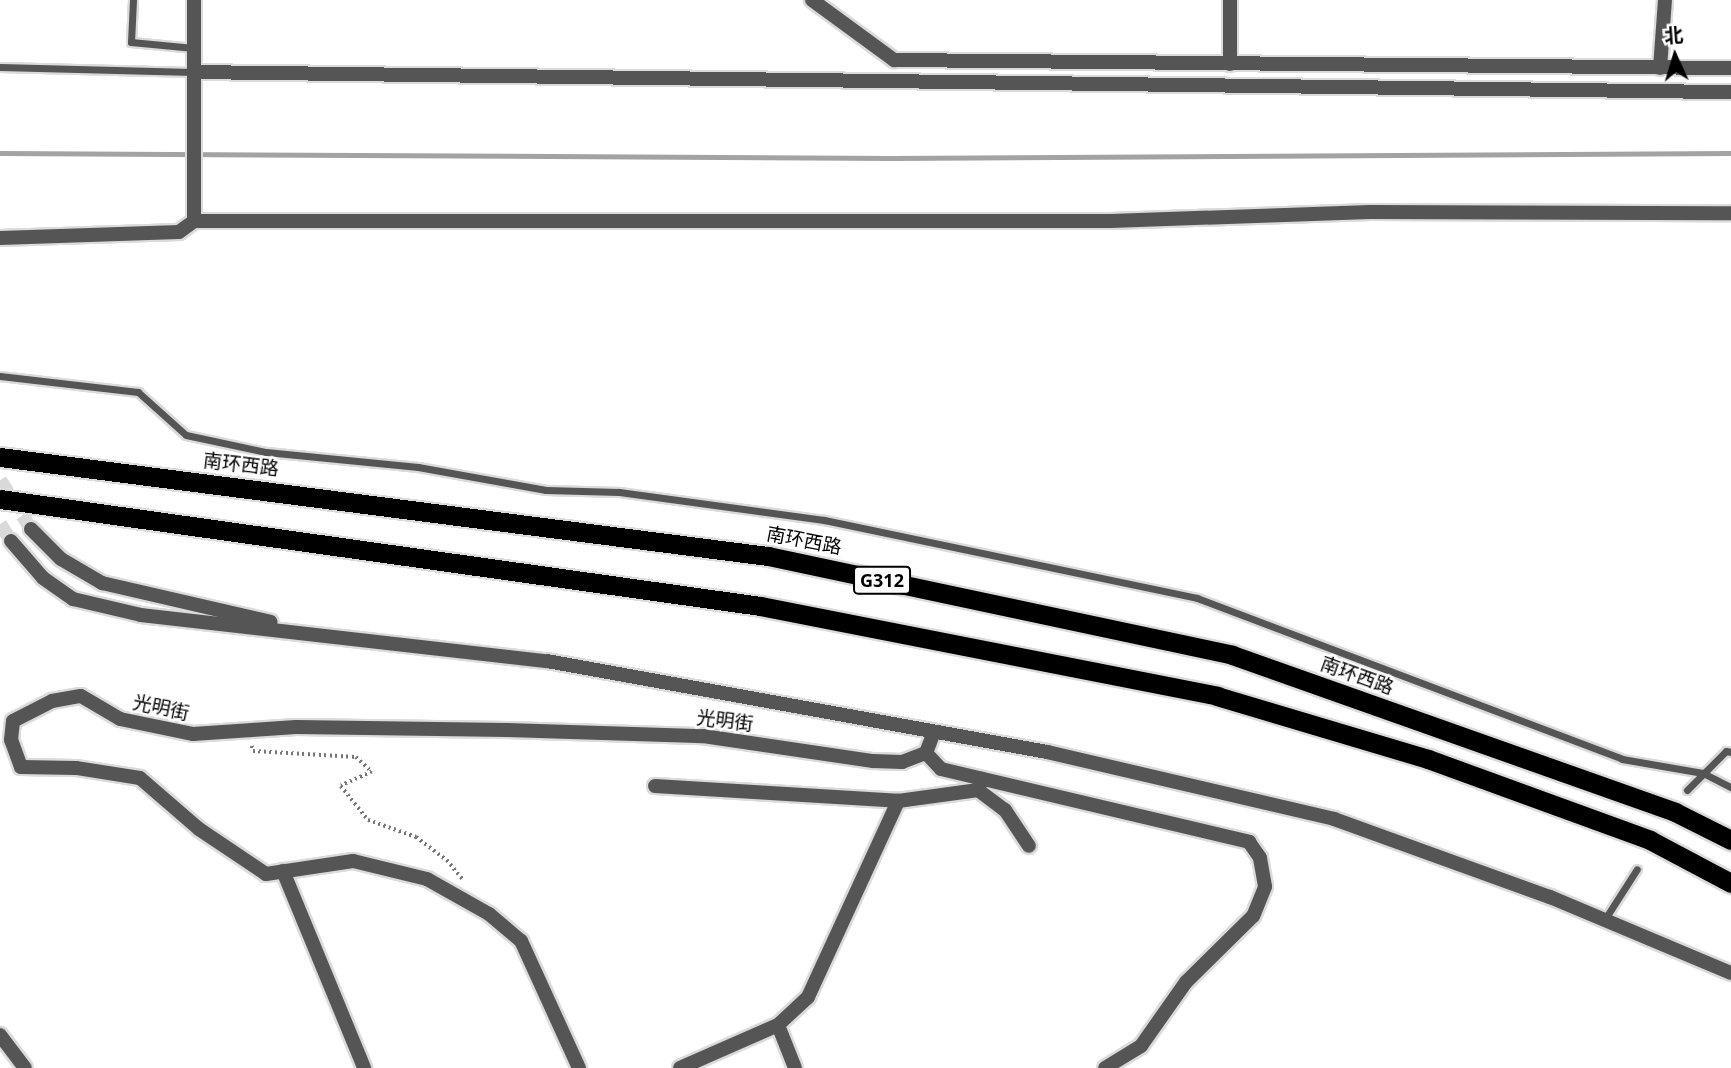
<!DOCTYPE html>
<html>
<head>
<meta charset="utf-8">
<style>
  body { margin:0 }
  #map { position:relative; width:1731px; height:1068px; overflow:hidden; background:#fff; font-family:"Open Sans","Noto Sans SC",sans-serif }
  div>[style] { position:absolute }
  .stream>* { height:5px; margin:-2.5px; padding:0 2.5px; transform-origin:2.5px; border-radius:2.5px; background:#a3a3a3 }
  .tertiary-tunnel>* { height:14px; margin-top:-7px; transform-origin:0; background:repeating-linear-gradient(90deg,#d9d9d9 0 14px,transparent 0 21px) }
  .path>* { height:3.5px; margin-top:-1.75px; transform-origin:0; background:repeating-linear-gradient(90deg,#777 0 2px,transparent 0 5.5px) }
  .roads { filter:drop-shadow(2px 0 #dbdbdb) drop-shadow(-2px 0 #dbdbdb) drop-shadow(0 2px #dbdbdb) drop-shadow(0 -2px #dbdbdb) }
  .service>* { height:7px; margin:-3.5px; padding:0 3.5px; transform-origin:3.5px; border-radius:3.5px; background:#555 }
  .minor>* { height:14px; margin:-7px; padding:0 7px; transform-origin:7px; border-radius:7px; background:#555 }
  .tertiary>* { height:14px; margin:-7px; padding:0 7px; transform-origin:7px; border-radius:7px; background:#555 }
  .trunk>* { height:19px; margin:-9.5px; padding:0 9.5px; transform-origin:9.5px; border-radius:9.5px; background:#000 }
  span { translate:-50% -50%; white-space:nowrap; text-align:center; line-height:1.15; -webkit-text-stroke:5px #fff; paint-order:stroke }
  .shield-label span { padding:2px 5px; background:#fff; border:2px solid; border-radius:5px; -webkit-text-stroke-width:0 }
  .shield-label { font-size:18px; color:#000; font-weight:700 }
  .street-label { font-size:19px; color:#000 }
  .north { position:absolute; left:1640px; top:21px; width:70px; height:70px; -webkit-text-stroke:5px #fff; paint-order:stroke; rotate:356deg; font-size:19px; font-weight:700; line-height:28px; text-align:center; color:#000 }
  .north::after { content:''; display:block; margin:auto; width:24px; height:32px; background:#000; clip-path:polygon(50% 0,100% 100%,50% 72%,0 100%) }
</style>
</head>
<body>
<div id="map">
  <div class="stream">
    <div style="left:0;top:153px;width:892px;rotate:0.32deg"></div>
    <div style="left:892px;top:158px;width:839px;rotate:-0.34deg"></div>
  </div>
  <div class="tertiary-tunnel">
    <div style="left:0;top:480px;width:58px;rotate:57.7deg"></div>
    <div style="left:0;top:524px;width:20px;rotate:57deg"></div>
  </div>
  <div class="path">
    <div style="left:252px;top:746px;width:5px;rotate:79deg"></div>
    <div style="left:253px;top:751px;width:103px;rotate:3.3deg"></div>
    <div style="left:356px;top:757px;width:22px;rotate:43deg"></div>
    <div style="left:372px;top:772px;width:34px;rotate:156deg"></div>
    <div style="left:341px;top:786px;width:43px;rotate:51.5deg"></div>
    <div style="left:368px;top:820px;width:51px;rotate:19.5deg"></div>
    <div style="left:416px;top:837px;width:39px;rotate:37deg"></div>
    <div style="left:447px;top:860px;width:26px;rotate:51deg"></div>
  </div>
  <div class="roads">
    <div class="service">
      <div style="left:133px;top:0;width:42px;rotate:92.7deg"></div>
      <div style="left:131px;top:42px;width:63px;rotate:5.4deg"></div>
      <div style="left:0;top:67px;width:193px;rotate:1.5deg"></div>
      <div style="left:0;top:376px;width:139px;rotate:6.6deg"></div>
      <div style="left:138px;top:392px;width:64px;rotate:41.9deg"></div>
      <div style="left:186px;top:435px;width:82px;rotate:12deg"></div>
      <div style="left:266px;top:452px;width:153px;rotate:5.6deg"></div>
      <div style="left:418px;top:467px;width:130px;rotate:10.2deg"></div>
      <div style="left:546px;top:490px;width:73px;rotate:1.6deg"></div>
      <div style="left:619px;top:492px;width:207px;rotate:7.8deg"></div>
      <div style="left:824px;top:520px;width:381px;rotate:11.8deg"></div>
      <div style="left:1197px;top:598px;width:454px;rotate:20.7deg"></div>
      <div style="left:1622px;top:759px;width:82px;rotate:9.8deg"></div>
      <div style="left:1703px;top:773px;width:31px;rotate:27deg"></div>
      <div style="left:1687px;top:790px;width:55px;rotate:-45deg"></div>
      <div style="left:1726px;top:751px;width:5px;rotate:11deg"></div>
      <div style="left:1605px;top:919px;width:59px;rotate:-57.4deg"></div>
    </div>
    <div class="minor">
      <div style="left:812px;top:0;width:102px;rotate:36.2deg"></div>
      <div style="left:894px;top:60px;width:837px;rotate:0.55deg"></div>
      <div style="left:1230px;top:0;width:64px;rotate:90deg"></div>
      <div style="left:1660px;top:68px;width:68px;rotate:-85.8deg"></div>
      <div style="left:193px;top:72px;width:1538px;rotate:0.75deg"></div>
      <div style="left:194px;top:221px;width:917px"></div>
      <div style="left:1111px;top:221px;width:259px;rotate:-2deg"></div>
      <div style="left:1370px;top:212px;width:361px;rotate:0.2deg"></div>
      <div style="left:934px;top:732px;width:22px;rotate:111deg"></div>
      <div style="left:926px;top:753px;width:22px;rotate:47deg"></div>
      <div style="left:941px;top:769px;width:317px;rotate:13.3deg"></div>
      <div style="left:1249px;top:842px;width:19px;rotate:55deg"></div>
      <div style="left:1260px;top:858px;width:29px;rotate:80deg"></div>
      <div style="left:1265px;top:887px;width:31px;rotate:112deg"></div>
      <div style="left:1253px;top:916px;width:94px;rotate:135.4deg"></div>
      <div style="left:1186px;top:982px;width:78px;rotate:125.1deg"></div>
      <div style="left:1141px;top:1046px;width:42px;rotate:148.6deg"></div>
      <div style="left:655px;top:786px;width:243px;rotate:3.5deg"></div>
      <div style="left:898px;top:801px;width:81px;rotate:-7.8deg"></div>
      <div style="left:978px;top:790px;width:12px;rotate:-70deg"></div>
      <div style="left:978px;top:790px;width:34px;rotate:37deg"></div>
      <div style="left:1005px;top:810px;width:43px;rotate:56.3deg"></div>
      <div style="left:283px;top:871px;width:213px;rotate:67.6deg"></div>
      <div style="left:778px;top:1025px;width:46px;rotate:68.4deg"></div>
      <div style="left:0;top:1035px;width:41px;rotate:52.9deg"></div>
      <div style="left:680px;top:1068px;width:107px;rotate:-23.7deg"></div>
      <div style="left:778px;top:1025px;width:41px;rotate:-43deg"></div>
      <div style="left:808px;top:997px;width:216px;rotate:-65.3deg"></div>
    </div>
    <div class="tertiary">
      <div style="left:0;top:238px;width:179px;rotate:-1.9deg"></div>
      <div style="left:179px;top:232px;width:19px;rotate:-36deg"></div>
      <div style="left:194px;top:221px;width:221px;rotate:-90deg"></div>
      <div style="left:31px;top:529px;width:42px;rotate:45deg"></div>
      <div style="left:61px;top:559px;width:48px;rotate:30.3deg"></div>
      <div style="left:102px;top:583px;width:173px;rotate:13deg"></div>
      <div style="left:11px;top:541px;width:49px;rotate:49.1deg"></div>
      <div style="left:43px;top:578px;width:37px;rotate:35deg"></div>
      <div style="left:73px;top:599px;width:70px;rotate:13.2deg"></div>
      <div style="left:141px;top:615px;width:409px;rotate:6.5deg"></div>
      <div style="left:547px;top:661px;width:508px;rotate:10.31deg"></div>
      <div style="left:1047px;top:752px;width:295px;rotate:13.1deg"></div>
      <div style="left:1334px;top:819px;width:230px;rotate:19.9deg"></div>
      <div style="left:1550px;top:897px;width:196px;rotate:22.8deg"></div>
      <div style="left:579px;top:1068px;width:140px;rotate:-114.5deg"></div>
      <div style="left:521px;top:941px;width:42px;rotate:-139.8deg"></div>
      <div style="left:489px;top:914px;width:71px;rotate:-150.6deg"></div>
      <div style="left:427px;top:879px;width:76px;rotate:-166.3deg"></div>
      <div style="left:353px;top:861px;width:88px;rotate:171.5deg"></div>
      <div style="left:266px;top:874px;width:81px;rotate:-146.1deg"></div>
      <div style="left:199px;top:829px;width:78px;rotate:-139.2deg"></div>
      <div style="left:140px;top:778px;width:65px;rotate:-171.1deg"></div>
      <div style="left:76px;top:768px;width:55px;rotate:-179deg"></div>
      <div style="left:21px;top:767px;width:29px;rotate:-110deg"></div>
      <div style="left:11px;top:740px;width:19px;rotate:-84deg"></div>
      <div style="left:13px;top:721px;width:44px;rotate:-27.1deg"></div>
      <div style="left:52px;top:701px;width:29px;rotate:-10deg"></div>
      <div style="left:81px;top:696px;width:45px;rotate:30.5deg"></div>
      <div style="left:120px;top:719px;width:75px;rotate:11.6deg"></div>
      <div style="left:193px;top:734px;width:103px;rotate:-3.9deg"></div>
      <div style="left:296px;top:727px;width:211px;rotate:0.8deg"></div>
      <div style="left:507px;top:730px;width:196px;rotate:1.8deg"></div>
      <div style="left:703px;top:736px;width:172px;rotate:8.4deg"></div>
      <div style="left:873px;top:761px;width:29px;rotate:2deg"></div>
      <div style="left:902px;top:762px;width:26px;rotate:-21deg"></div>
    </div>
    <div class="trunk">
      <div style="left:0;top:457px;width:774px;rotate:7.35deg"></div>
      <div style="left:768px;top:556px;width:474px;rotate:12deg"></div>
      <div style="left:1232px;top:655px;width:470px;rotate:19.5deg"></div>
      <div style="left:1675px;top:812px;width:63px;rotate:26.6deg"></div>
      <div style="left:0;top:499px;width:767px;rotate:8.01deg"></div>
      <div style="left:760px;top:606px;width:466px;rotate:11.1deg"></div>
      <div style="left:1217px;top:696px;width:220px;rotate:16.6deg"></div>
      <div style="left:1428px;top:759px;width:236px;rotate:20deg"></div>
      <div style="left:1650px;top:840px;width:92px;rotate:28deg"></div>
    </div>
  </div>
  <div class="shield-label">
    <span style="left:882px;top:580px">G312</span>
  </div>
  <div class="street-label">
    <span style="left:241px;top:465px;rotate:7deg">南环西路</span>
    <span style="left:804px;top:541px;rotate:11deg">南环西路</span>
    <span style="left:1357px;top:676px;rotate:20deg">南环西路</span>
    <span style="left:161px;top:708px;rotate:12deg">光明街</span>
    <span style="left:725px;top:721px;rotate:7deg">光明街</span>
  </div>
  <div class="north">北</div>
</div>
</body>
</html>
